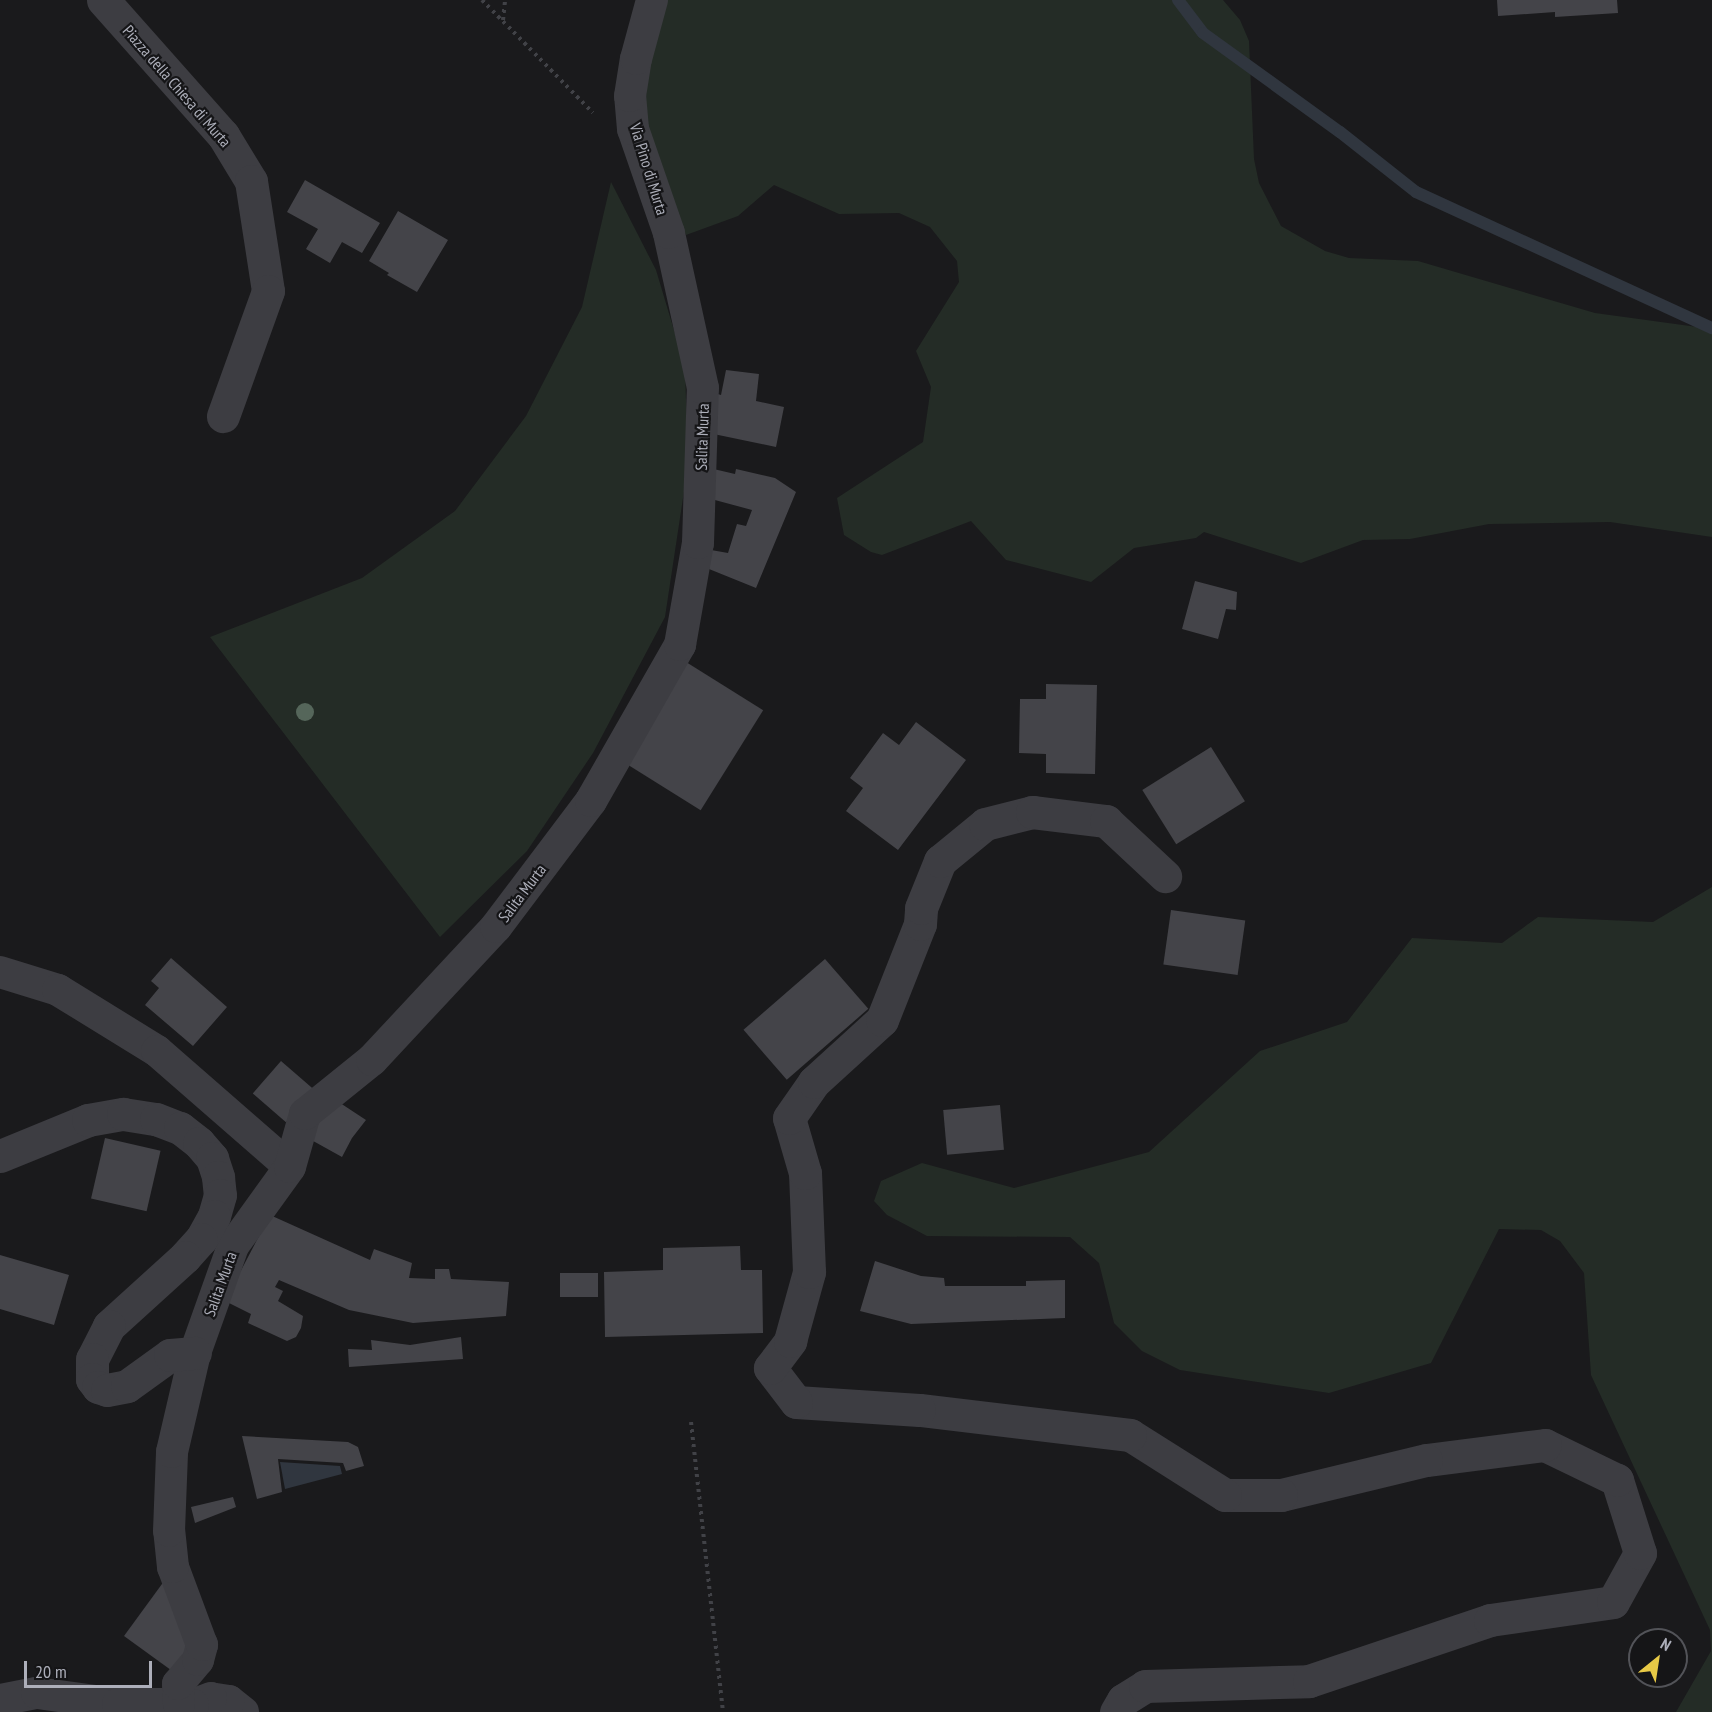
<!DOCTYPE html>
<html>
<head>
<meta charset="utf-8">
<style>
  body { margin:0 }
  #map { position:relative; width:1712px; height:1712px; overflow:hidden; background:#1a1a1c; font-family:"PT Sans Narrow",sans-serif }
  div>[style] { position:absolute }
  .green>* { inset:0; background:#242c26 }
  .water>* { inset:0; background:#30363f }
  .stream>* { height:12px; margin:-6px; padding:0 6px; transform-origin:6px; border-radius:6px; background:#30363f }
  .building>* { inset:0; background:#444449; transform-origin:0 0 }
  .path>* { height:4px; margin-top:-2px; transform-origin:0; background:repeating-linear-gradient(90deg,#414247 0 3px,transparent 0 7.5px) }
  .pedestrian>* { height:32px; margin:-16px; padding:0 16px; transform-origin:16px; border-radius:16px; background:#3d3d42 }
  .minor>* { height:33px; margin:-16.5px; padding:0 16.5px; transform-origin:16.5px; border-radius:16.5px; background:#3d3d42 }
  .trees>* { width:18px; height:18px; margin:-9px; border-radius:50%; background:#55665a }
  span { translate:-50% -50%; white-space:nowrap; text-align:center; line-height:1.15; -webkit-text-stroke:4.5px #151517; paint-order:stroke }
  .street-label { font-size:16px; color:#adafba }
  .north { position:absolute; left:1628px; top:1628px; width:60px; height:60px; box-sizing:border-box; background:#151517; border:2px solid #525358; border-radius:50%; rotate:30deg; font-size:16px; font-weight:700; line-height:24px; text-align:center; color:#adafba }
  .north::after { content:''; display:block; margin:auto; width:21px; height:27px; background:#e7c946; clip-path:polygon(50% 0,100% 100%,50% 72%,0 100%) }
  .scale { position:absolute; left:24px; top:1661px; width:128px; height:27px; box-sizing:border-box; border:3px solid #adafba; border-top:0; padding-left:8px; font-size:18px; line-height:21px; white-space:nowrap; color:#adafba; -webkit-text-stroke:4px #151517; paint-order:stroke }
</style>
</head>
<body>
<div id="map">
  <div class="green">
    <div style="clip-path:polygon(666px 0,1223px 0,1240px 20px,1249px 41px,1254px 159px,1259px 183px,1281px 226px,1325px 251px,1349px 258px,1418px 261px,1595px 313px,1712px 329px,1712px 537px,1610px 522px,1489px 524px,1410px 539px,1363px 540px,1301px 563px,1204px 532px,1196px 538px,1134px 548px,1091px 582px,1006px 560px,971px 521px,882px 555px,871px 552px,844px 535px,837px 498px,923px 442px,931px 387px,916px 351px,959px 282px,957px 261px,930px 227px,899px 213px,839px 214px,774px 185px,738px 216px,686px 235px,671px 194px,643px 143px,647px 79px)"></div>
    <div style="clip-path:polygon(611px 182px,656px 270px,685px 367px,688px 465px,665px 617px,593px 753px,527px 851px,440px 937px,210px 637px,362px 578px,455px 511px,526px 416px,582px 307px)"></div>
    <div style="clip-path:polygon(1712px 887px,1712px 1712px,1676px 1712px,1711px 1651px,1710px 1630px,1591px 1375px,1584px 1273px,1560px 1241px,1541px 1230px,1499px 1229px,1431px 1363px,1329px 1393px,1180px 1370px,1142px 1351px,1114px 1323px,1099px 1263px,1070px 1237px,927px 1236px,887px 1215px,874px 1201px,881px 1181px,922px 1163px,1014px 1188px,1149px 1152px,1260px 1051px,1347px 1022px,1412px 938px,1502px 943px,1538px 917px,1653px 922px)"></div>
  </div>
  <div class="water">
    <div style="clip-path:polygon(280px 1462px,340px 1466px,342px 1474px,285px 1489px)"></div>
  </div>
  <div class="stream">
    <div style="left:1178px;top:0;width:41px;rotate:52.9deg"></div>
    <div style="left:1203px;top:33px;width:169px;rotate:35.9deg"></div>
    <div style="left:1340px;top:132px;width:97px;rotate:38.3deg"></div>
    <div style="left:1416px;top:192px;width:326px;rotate:24.7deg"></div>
  </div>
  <div class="building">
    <div style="clip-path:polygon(1497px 0,1617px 0,1618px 13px,1555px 17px,1555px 12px,1498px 16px)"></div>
    <div style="clip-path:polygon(305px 180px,380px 223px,362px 253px,342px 242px,330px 263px,306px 249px,318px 229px,287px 212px)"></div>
    <div style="clip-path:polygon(398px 211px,448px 240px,417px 292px,387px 275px,389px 273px,369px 261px)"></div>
    <div style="clip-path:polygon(726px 370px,759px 374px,756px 401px,784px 407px,776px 447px,704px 432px,711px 392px,721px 395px)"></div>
    <div style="clip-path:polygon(705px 467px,735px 474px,736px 469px,775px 478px,796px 492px,756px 588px,709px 569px,711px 550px,728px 553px,737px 524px,746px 526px,752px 510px,700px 496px)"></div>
    <div style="clip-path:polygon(1195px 581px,1237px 592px,1236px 610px,1226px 609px,1218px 639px,1182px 629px)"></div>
    <div style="left:686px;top:662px;width:91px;height:118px;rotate:32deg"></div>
    <div style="clip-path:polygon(1046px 684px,1097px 685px,1095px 774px,1046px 773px,1046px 754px,1019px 753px,1020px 699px,1046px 699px)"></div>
    <div style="clip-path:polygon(916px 722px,966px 760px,898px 850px,846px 811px,863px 788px,850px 778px,883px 733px,899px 745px)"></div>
    <div style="left:1211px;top:747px;width:64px;height:81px;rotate:58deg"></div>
    <div style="left:1171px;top:910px;width:75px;height:55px;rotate:8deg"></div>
    <div style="clip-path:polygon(171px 958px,227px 1007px,193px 1046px,145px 1005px,159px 988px,151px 981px)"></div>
    <div style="left:825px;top:959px;width:66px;height:108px;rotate:49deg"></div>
    <div style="left:281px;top:1061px;width:44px;height:43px;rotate:41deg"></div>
    <div style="clip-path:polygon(331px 1097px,366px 1120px,352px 1138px,342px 1157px,306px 1137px)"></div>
    <div style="left:1000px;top:1105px;width:45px;height:57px;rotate:85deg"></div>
    <div style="left:105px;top:1138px;width:57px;height:62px;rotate:13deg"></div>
    <div style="clip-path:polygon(270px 1215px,370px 1260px,374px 1249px,412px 1263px,409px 1278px,435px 1279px,435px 1269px,449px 1269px,451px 1279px,509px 1282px,506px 1316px,413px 1323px,349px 1310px,279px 1280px,275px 1287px,283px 1291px,278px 1301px,303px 1316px,301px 1328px,296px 1337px,287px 1341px,248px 1323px,251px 1314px,225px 1301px)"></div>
    <div style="clip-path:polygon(740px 1246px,741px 1270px,762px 1270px,763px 1333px,605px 1337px,604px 1272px,663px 1270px,663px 1248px)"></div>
    <div style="clip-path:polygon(0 1255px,69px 1275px,54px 1325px,0 1309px)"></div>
    <div style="clip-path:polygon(875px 1261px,921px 1276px,944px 1278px,945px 1286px,1026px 1286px,1026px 1281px,1065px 1280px,1065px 1318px,911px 1324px,860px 1311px)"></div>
    <div style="left:560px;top:1273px;width:38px;height:24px"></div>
    <div style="clip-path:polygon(461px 1337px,463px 1359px,349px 1367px,348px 1349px,372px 1350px,371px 1340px,410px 1345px)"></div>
    <div style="clip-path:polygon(242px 1436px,348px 1442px,358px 1447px,364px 1466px,346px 1471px,343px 1463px,278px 1459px,282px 1492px,257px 1499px)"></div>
    <div style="clip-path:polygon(233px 1497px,236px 1507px,195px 1523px,191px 1507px)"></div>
    <div style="clip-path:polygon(170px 1573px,198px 1643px,175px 1673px,124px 1636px)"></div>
  </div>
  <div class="path">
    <div style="left:482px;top:0;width:158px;rotate:45.5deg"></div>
    <div style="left:503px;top:20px;width:20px;rotate:-84deg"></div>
    <div style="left:691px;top:1422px;width:292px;rotate:83.7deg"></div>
  </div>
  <div class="pedestrian">
    <div style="left:0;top:972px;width:61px;rotate:17.2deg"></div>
    <div style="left:58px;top:990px;width:116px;rotate:31.6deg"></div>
    <div style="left:157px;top:1051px;width:176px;rotate:41.1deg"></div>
    <div style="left:0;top:1700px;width:38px;rotate:-11deg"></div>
    <div style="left:37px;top:1693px;width:82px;rotate:7.7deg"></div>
    <div style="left:118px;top:1704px;width:61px"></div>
    <div style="left:243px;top:1712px;width:18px;rotate:-142deg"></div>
    <div style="left:229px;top:1701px;width:18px;rotate:-171deg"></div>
    <div style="left:211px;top:1698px;width:19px;rotate:159deg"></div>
    <div style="left:193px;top:1705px;width:14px;rotate:-176deg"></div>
    <div style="left:179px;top:1704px;width:20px;rotate:-93deg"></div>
    <div style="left:178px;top:1684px;width:31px;rotate:-50deg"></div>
    <div style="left:198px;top:1660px;width:16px;rotate:-75deg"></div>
    <div style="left:202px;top:1645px;width:83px;rotate:-110.4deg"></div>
    <div style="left:173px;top:1567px;width:36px;rotate:-96deg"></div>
    <div style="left:169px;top:1531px;width:79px;rotate:-87.8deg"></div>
    <div style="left:172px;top:1452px;width:102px;rotate:-76.9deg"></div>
    <div style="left:195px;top:1353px;width:114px;rotate:-70.4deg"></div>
    <div style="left:233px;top:1246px;width:97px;rotate:-54.2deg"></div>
    <div style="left:290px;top:1167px;width:55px;rotate:-74.2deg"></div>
    <div style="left:305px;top:1114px;width:86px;rotate:-38.9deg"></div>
    <div style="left:372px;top:1060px;width:182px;rotate:-47deg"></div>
    <div style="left:496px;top:927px;width:158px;rotate:-53deg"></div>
    <div style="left:591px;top:801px;width:180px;rotate:-60.3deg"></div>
    <div style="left:680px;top:645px;width:104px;rotate:-80deg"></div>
    <div style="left:698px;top:543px;width:155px;rotate:-88.2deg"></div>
    <div style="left:703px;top:388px;width:159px;rotate:-102.4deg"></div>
    <div style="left:669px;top:233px;width:110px;rotate:-109.1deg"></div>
    <div style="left:633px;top:129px;width:33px;rotate:-95deg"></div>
    <div style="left:630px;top:96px;width:37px;rotate:-81deg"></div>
    <div style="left:636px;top:59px;width:61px;rotate:-74.8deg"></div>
  </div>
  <div class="minor">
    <div style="left:103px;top:0;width:181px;rotate:48.4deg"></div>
    <div style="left:223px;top:135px;width:54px;rotate:58.7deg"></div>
    <div style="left:251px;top:181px;width:111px;rotate:81.2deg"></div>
    <div style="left:268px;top:291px;width:133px;rotate:109.8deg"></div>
    <div style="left:0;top:1156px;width:95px;rotate:-22.2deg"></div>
    <div style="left:88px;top:1120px;width:36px;rotate:-10deg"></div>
    <div style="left:123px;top:1114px;width:33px;rotate:9deg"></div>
    <div style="left:156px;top:1119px;width:26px;rotate:21deg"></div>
    <div style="left:180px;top:1128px;width:24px;rotate:38deg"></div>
    <div style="left:199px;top:1143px;width:20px;rotate:49deg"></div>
    <div style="left:212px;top:1158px;width:20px;rotate:72deg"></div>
    <div style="left:218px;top:1177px;width:18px;rotate:84deg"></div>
    <div style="left:220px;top:1195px;width:22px;rotate:106deg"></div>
    <div style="left:214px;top:1216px;width:26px;rotate:119deg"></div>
    <div style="left:201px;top:1239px;width:24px;rotate:132deg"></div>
    <div style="left:185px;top:1257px;width:103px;rotate:137.8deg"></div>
    <div style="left:109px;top:1326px;width:37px;rotate:117deg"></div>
    <div style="left:92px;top:1359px;width:20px;rotate:90deg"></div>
    <div style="left:92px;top:1379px;width:10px;rotate:53deg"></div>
    <div style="left:98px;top:1387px;width:9px;rotate:18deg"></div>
    <div style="left:107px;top:1390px;width:20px;rotate:-11deg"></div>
    <div style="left:127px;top:1386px;width:53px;rotate:-35.8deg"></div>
    <div style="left:170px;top:1355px;width:25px;rotate:-5deg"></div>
    <div style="left:1116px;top:1712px;width:14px;rotate:-60deg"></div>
    <div style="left:1123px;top:1700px;width:26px;rotate:-32deg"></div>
    <div style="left:1145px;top:1686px;width:164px;rotate:-1.7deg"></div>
    <div style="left:1309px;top:1681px;width:191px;rotate:-18.6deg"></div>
    <div style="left:1490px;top:1620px;width:124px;rotate:-8.3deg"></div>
    <div style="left:1613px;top:1602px;width:56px;rotate:-61.1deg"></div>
    <div style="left:1640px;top:1553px;width:77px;rotate:-107.5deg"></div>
    <div style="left:1617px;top:1480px;width:80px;rotate:-154.1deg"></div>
    <div style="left:1545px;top:1445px;width:120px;rotate:172.8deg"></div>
    <div style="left:1426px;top:1460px;width:149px;rotate:166.4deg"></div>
    <div style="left:1281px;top:1495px;width:56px;rotate:180deg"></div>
    <div style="left:1225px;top:1495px;width:112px;rotate:-147.7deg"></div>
    <div style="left:1130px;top:1435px;width:212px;rotate:-173.2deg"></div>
    <div style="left:919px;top:1410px;width:123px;rotate:-176.3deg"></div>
    <div style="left:796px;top:1402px;width:43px;rotate:-127.4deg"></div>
    <div style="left:770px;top:1368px;width:34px;rotate:-53deg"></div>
    <div style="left:790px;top:1341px;width:72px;rotate:-74.6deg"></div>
    <div style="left:809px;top:1272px;width:99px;rotate:-92.3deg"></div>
    <div style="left:805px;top:1173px;width:57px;rotate:-106.2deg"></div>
    <div style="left:789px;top:1118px;width:44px;rotate:-55.2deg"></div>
    <div style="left:814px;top:1082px;width:92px;rotate:-42.4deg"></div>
    <div style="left:882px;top:1020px;width:103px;rotate:-68.4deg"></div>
    <div style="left:920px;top:924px;width:16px;rotate:-86deg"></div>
    <div style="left:921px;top:908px;width:51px;rotate:-68deg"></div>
    <div style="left:940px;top:861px;width:58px;rotate:-39.4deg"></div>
    <div style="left:985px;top:824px;width:49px;rotate:-14.3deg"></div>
    <div style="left:1032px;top:812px;width:75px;rotate:6.9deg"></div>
    <div style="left:1106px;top:821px;width:81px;rotate:43deg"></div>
  </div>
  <div class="trees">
    <div style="left:305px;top:712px"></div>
  </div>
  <div class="street-label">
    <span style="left:177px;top:86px;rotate:49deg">Piazza della Chiesa di Murta</span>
    <span style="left:649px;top:169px;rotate:73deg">Via Pino di Murta</span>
    <span style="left:702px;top:437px;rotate:-88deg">Salita Murta</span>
    <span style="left:522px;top:893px;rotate:-53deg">Salita Murta</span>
    <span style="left:220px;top:1284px;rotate:-70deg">Salita Murta</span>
  </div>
  <div class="north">N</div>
  <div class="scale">20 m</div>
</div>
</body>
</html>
